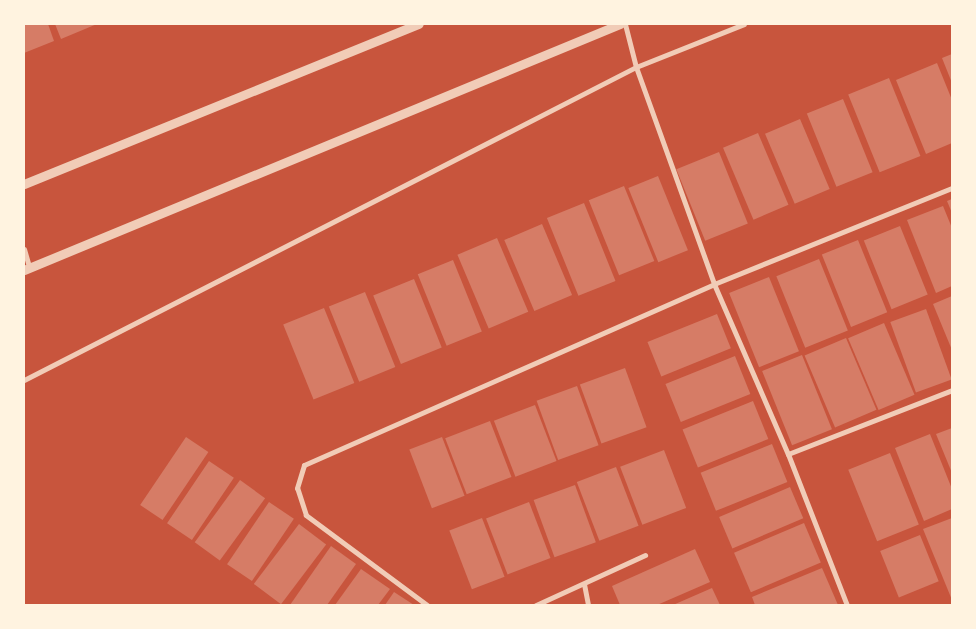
<!DOCTYPE html>
<html>
<head>
<meta charset="utf-8">
<style>
  body { margin:0 }
  #map { position:relative; width:976px; height:629px; overflow:hidden; background:#c8553d; font-family:"Roboto Condensed",sans-serif }
  div>[style] { position:absolute }
  .building>* { inset:0; background:#d67c66; transform-origin:0 0 }
  .minor>* { height:5px; margin:-2.5px; padding:0 2.5px; transform-origin:2.5px; border-radius:2.5px; background:#f1ccb7 }
  .tertiary>* { height:9px; margin:-4.5px; padding:0 4.5px; transform-origin:4.5px; border-radius:4.5px; background:#f1ccb7 }
  span { translate:-50% -50%; white-space:nowrap; text-align:center; line-height:1.15; -webkit-text-stroke:4.5px #fff3e0; paint-order:stroke }
  .frame { position:absolute; inset:0; border:25px solid #fff3e0; pointer-events:none }
</style>
</head>
<body>
<div id="map">
  <div class="building">
    <div style="clip-path:polygon(24px 24px,48px 24px,54px 41px,24px 53px)"></div>
    <div style="clip-path:polygon(55px 24px,97px 24px,61px 39px)"></div>
    <div style="clip-path:polygon(952px 54px,952px 83px,942px 58px)"></div>
    <div style="clip-path:polygon(937px 63px,952px 100px,952px 143px,926px 154px,896px 80px)"></div>
    <div style="left:889px;top:78px;width:84px;height:44px;rotate:68deg"></div>
    <div style="left:843px;top:99px;width:79px;height:39px;rotate:68deg"></div>
    <div style="left:800px;top:119px;width:76px;height:38px;rotate:67deg"></div>
    <div style="left:758px;top:133px;width:78px;height:38px;rotate:67deg"></div>
    <div style="left:719px;top:152px;width:77px;height:46px;rotate:68deg"></div>
    <div style="left:658px;top:176px;width:80px;height:32px;rotate:68deg"></div>
    <div style="left:624px;top:186px;width:81px;height:38px;rotate:68deg"></div>
    <div style="clip-path:polygon(952px 199px,952px 213px,947px 201px)"></div>
    <div style="left:584px;top:203px;width:84px;height:40px;rotate:68deg"></div>
    <div style="clip-path:polygon(943px 206px,952px 228px,952px 286px,936px 293px,907px 220px)"></div>
    <div style="left:542px;top:224px;width:77px;height:41px;rotate:67deg"></div>
    <div style="left:900px;top:226px;width:74px;height:39px;rotate:68deg"></div>
    <div style="left:497px;top:238px;width:80px;height:43px;rotate:67deg"></div>
    <div style="left:858px;top:240px;width:78px;height:39px;rotate:68deg"></div>
    <div style="left:819px;top:259px;width:77px;height:46px;rotate:68deg"></div>
    <div style="left:453px;top:260px;width:77px;height:38px;rotate:68deg"></div>
    <div style="left:769px;top:277px;width:80px;height:43px;rotate:68deg"></div>
    <div style="left:414px;top:279px;width:74px;height:44px;rotate:68deg"></div>
    <div style="left:365px;top:292px;width:81px;height:39px;rotate:68deg"></div>
    <div style="clip-path:polygon(952px 296px,952px 350px,933px 304px)"></div>
    <div style="left:324px;top:308px;width:81px;height:44px;rotate:68deg"></div>
    <div style="left:926px;top:309px;width:75px;height:38px;rotate:70deg"></div>
    <div style="left:717px;top:314px;width:37px;height:75px;rotate:68deg"></div>
    <div style="left:884px;top:323px;width:78px;height:39px;rotate:67deg"></div>
    <div style="left:846px;top:338px;width:78px;height:45px;rotate:67deg"></div>
    <div style="left:802px;top:355px;width:80px;height:43px;rotate:68deg"></div>
    <div style="left:735px;top:356px;width:41px;height:75px;rotate:68deg"></div>
    <div style="left:625px;top:368px;width:63px;height:48px;rotate:70deg"></div>
    <div style="left:577px;top:386px;width:63px;height:43px;rotate:70deg"></div>
    <div style="left:753px;top:401px;width:41px;height:76px;rotate:68deg"></div>
    <div style="left:535px;top:405px;width:60px;height:44px;rotate:69deg"></div>
    <div style="left:490px;top:421px;width:60px;height:48px;rotate:69deg"></div>
    <div style="clip-path:polygon(952px 428px,952px 473px,936px 434px)"></div>
    <div style="clip-path:polygon(930px 434px,952px 489px,952px 509px,924px 521px,895px 448px)"></div>
    <div style="left:186px;top:437px;width:27px;height:82px;rotate:34deg"></div>
    <div style="left:442px;top:437px;width:63px;height:35px;rotate:69deg"></div>
    <div style="left:772px;top:444px;width:41px;height:77px;rotate:68deg"></div>
    <div style="left:664px;top:450px;width:62px;height:47px;rotate:69deg"></div>
    <div style="left:890px;top:453px;width:77px;height:45px;rotate:68deg"></div>
    <div style="left:209px;top:461px;width:30px;height:75px;rotate:34deg"></div>
    <div style="left:616px;top:467px;width:63px;height:42px;rotate:69deg"></div>
    <div style="left:240px;top:480px;width:31px;height:77px;rotate:36deg"></div>
    <div style="left:575px;top:485px;width:61px;height:44px;rotate:70deg"></div>
    <div style="left:790px;top:487px;width:34px;height:77px;rotate:67deg"></div>
    <div style="left:269px;top:502px;width:30px;height:75px;rotate:34deg"></div>
    <div style="left:529px;top:502px;width:60px;height:46px;rotate:69deg"></div>
    <div style="left:482px;top:518px;width:63px;height:35px;rotate:69deg"></div>
    <div style="clip-path:polygon(952px 518px,952px 600px,923px 529px)"></div>
    <div style="left:804px;top:523px;width:43px;height:76px;rotate:67deg"></div>
    <div style="left:299px;top:524px;width:34px;height:75px;rotate:37deg"></div>
    <div style="left:920px;top:535px;width:50px;height:43px;rotate:68deg"></div>
    <div style="clip-path:polygon(331px 546px,356px 564px,327px 605px,290px 605px)"></div>
    <div style="clip-path:polygon(695px 549px,710px 582px,657px 605px,620px 605px,612px 586px)"></div>
    <div style="clip-path:polygon(822px 568px,838px 605px,755px 605px,752px 597px)"></div>
    <div style="clip-path:polygon(361px 569px,390px 589px,378px 605px,335px 605px)"></div>
    <div style="clip-path:polygon(712px 588px,720px 605px,673px 605px)"></div>
    <div style="clip-path:polygon(394px 592px,414px 605px,385px 605px)"></div>
  </div>
  <div class="minor">
    <div style="left:625px;top:24px;width:44px;rotate:75.7deg"></div>
    <div style="left:636px;top:67px;width:231px;rotate:70.2deg"></div>
    <div style="left:714px;top:284px;width:185px;rotate:66.5deg"></div>
    <div style="left:788px;top:454px;width:162px;rotate:68.7deg"></div>
    <div style="left:24px;top:249px;width:19px;rotate:74deg"></div>
    <div style="left:24px;top:380px;width:687px;rotate:-27.09deg"></div>
    <div style="left:636px;top:67px;width:116px;rotate:-21.7deg"></div>
    <div style="left:788px;top:454px;width:176px;rotate:-21.3deg"></div>
    <div style="left:584px;top:584px;width:21px;rotate:79deg"></div>
    <div style="left:427px;top:605px;width:151px;rotate:-143.4deg"></div>
    <div style="left:306px;top:515px;width:28px;rotate:-108deg"></div>
    <div style="left:297px;top:488px;width:24px;rotate:-73deg"></div>
    <div style="left:304px;top:465px;width:448px;rotate:-23.8deg"></div>
    <div style="left:714px;top:284px;width:257px;rotate:-22deg"></div>
    <div style="left:536px;top:605px;width:120px;rotate:-24.6deg"></div>
  </div>
  <div class="tertiary">
    <div style="left:24px;top:184px;width:426px;rotate:-22.1deg"></div>
    <div style="left:24px;top:270px;width:645px;rotate:-22.43deg"></div>
  </div>
  <div class="frame"></div>
</div>
</body>
</html>
